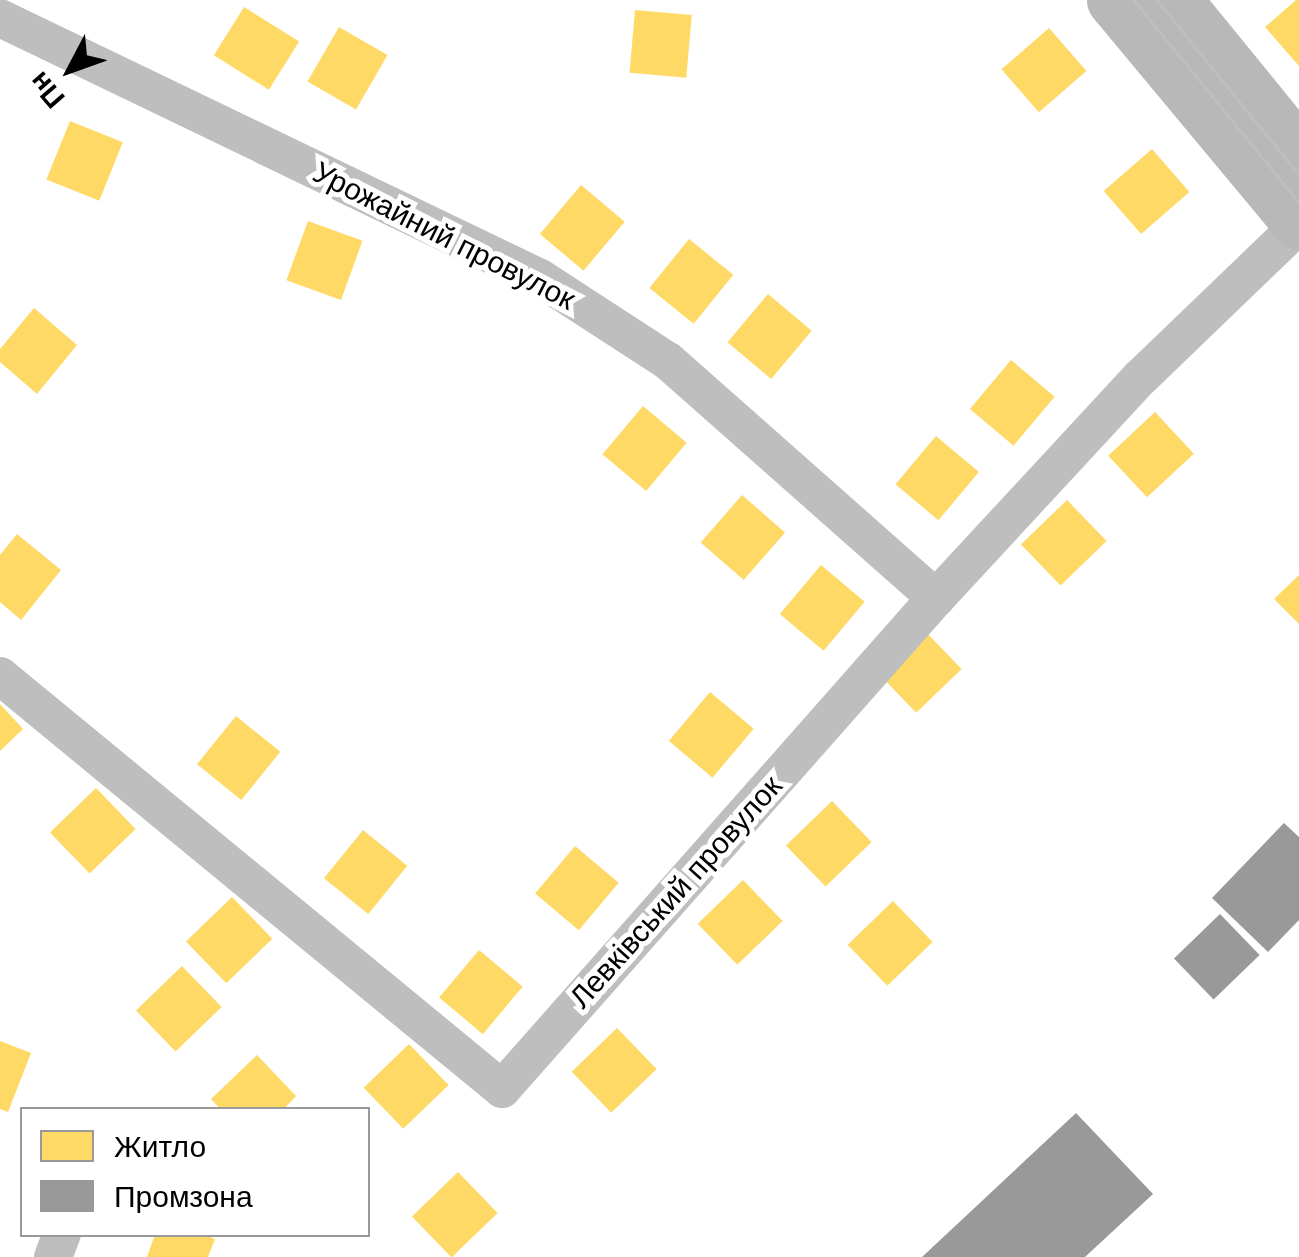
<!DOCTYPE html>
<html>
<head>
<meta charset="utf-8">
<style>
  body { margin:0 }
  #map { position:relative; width:1299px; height:1257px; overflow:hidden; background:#fff; font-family:"DM Sans",sans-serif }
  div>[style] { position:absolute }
  .homes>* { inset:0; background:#ffd966; transform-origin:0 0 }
  .industry>* { inset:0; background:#999; transform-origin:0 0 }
  .minor>* { height:38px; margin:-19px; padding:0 19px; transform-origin:19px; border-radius:19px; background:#bebebe }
  .secondary>* { height:55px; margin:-27.5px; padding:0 27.5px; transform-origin:27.5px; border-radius:27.5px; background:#b8b8b8 }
  .tram>* { height:2.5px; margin:-1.25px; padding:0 1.25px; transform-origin:1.25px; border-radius:1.25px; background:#bebebe }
  span { translate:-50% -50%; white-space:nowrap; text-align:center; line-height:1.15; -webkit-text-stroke:10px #fff; paint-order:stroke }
  .street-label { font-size:30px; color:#000 }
  .legend { position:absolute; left:20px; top:1107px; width:350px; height:130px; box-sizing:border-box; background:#fff; border:2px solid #999; margin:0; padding:12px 18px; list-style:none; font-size:30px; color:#000 }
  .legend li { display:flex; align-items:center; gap:20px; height:50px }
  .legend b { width:50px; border:2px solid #999 }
  .north { position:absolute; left:20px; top:20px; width:100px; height:100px; -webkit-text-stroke:8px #fff; paint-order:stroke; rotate:229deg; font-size:28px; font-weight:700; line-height:40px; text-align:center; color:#000 }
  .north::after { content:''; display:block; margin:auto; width:35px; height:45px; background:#000; clip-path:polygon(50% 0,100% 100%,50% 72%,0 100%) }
</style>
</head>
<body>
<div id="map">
  <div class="homes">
    <div style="clip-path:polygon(1296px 0,1299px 0,1299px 66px,1265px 27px)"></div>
    <div style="left:244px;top:7px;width:65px;height:57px;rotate:32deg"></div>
    <div style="left:635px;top:10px;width:57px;height:63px;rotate:5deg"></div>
    <div style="left:339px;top:27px;width:56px;height:63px;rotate:30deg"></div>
    <div style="left:1049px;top:28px;width:57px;height:63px;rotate:49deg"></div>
    <div style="left:70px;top:121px;width:57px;height:63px;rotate:22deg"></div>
    <div style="left:1152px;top:149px;width:57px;height:64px;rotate:49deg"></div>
    <div style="left:581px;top:185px;width:57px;height:64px;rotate:40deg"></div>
    <div style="left:308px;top:221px;width:58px;height:63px;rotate:20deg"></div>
    <div style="left:689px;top:239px;width:57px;height:63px;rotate:39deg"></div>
    <div style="left:768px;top:294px;width:57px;height:63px;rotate:40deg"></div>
    <div style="clip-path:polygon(34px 308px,77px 345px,37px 394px,0 362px,0 349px)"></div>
    <div style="left:1011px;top:360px;width:57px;height:64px;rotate:40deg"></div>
    <div style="left:643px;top:406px;width:57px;height:63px;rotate:40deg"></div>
    <div style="left:1155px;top:412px;width:57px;height:64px;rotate:47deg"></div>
    <div style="left:936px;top:436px;width:56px;height:63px;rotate:40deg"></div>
    <div style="left:742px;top:495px;width:57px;height:63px;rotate:41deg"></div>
    <div style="left:1067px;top:500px;width:57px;height:64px;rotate:46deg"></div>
    <div style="clip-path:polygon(17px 534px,61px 570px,21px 620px,0 602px,0 555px)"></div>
    <div style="left:821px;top:565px;width:57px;height:64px;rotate:40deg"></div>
    <div style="clip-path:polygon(1299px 575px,1299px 624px,1274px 599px)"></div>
    <div style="left:922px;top:628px;width:57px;height:63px;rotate:46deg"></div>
    <div style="left:710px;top:692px;width:57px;height:64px;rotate:40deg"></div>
    <div style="clip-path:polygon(0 704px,23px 729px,0 751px)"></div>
    <div style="left:236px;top:716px;width:57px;height:62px;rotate:39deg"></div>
    <div style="left:96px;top:788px;width:57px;height:64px;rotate:46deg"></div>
    <div style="left:832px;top:801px;width:57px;height:64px;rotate:46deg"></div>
    <div style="left:363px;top:830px;width:57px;height:62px;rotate:39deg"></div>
    <div style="left:575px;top:846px;width:57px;height:62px;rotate:40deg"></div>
    <div style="left:743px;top:880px;width:57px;height:63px;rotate:46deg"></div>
    <div style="left:232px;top:897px;width:58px;height:64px;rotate:46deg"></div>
    <div style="left:893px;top:901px;width:57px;height:63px;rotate:46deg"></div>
    <div style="left:479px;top:950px;width:57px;height:62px;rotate:40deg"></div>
    <div style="left:182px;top:966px;width:57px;height:64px;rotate:46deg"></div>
    <div style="left:617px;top:1028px;width:57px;height:63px;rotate:46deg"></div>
    <div style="clip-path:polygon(0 1041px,31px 1053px,8px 1112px,0 1109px)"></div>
    <div style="left:409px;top:1044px;width:57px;height:63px;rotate:46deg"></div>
    <div style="clip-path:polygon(257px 1055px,296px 1096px,283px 1110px,221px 1110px,211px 1099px)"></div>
    <div style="left:458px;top:1172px;width:57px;height:64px;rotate:46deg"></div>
    <div style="clip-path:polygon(155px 1234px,203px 1234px,215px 1239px,208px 1257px,147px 1257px)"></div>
  </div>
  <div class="industry">
    <div style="clip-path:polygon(1284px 823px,1299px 837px,1299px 920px,1268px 952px,1212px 898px)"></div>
    <div style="left:1220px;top:914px;width:57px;height:64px;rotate:46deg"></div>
    <div style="clip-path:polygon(1076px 1113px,1153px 1194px,1085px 1257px,922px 1257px)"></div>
  </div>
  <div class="minor">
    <div style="left:0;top:18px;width:599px;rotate:25.71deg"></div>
    <div style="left:540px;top:278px;width:153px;rotate:33deg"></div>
    <div style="left:668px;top:361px;width:358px;rotate:41.5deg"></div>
    <div style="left:0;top:676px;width:650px;rotate:39.44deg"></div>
    <div style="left:502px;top:1089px;width:655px;rotate:-48.53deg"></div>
    <div style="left:936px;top:598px;width:300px;rotate:-47.2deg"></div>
    <div style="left:1140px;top:378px;width:221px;rotate:-43.9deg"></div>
    <div style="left:53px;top:1257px;width:25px;rotate:-69deg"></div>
  </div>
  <div class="secondary">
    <div style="left:1114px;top:0;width:289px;rotate:50.2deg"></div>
    <div style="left:1174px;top:0;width:198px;rotate:50.8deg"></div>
  </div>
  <div class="tram">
    <div style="left:1134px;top:0;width:261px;rotate:50.8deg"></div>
    <div style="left:1157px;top:0;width:225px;rotate:50.9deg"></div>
  </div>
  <div class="street-label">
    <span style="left:444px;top:236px;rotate:27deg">Урожайний провулок</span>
    <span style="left:676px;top:892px;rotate:-48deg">Левківський провулок</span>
  </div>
  <ul class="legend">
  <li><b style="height:28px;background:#ffd966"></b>Житло</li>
  <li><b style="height:28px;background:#999"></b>Промзона</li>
  </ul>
  <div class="north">Пн</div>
</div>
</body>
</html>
